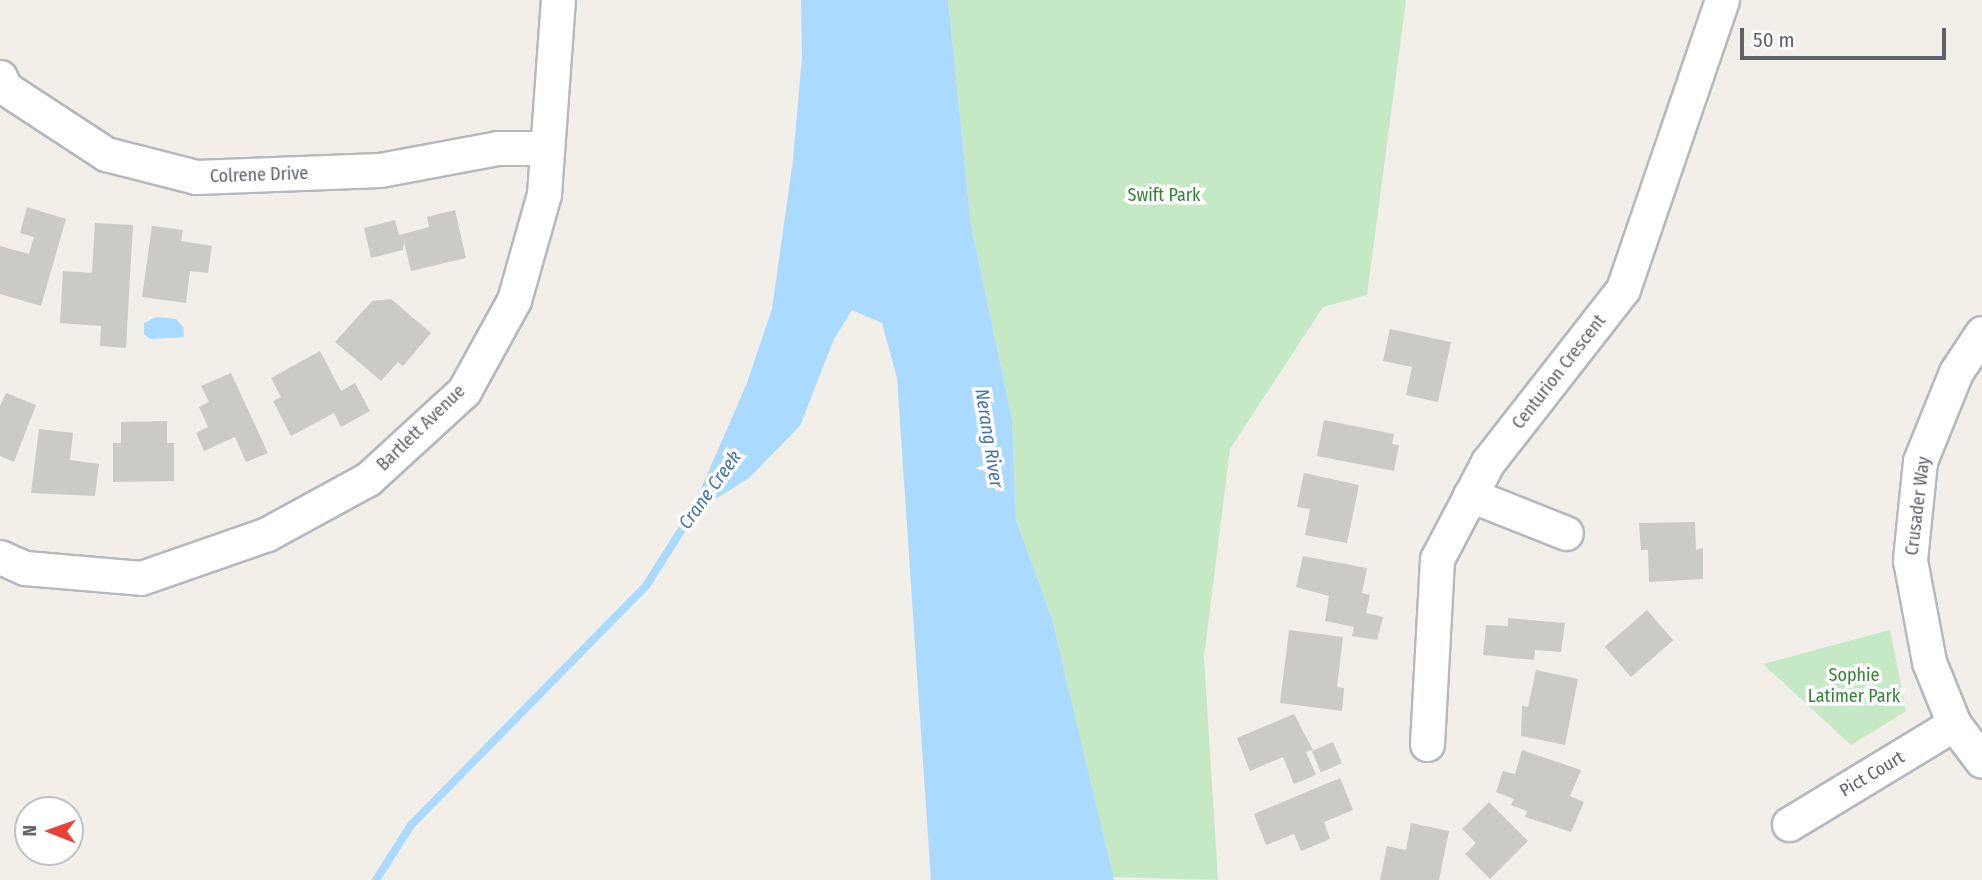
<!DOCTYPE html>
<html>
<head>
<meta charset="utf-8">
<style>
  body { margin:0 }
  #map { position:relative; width:1982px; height:880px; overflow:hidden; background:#f1efe8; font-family:"Fira Sans Condensed",sans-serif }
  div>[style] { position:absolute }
  .green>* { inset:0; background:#c5e8c5 }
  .water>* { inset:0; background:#aadaff }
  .stream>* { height:8px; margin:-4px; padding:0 4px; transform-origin:4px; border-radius:4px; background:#aadaff }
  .building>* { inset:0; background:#cccac5; transform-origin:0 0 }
  .roads { filter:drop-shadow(2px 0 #b5b8bc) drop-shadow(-2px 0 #b5b8bc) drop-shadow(0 2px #b5b8bc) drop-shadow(0 -2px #b5b8bc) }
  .street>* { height:33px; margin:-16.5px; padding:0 16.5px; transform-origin:16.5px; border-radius:16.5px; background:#fff }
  span { translate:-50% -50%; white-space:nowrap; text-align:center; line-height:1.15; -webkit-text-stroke:7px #fff; paint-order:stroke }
  .street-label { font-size:18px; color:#5f6368 }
  .park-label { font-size:18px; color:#348238 }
  .water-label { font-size:19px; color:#4174aa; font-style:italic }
  .north { position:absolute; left:14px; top:796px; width:70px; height:70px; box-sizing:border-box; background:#fff; border:2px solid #bfc1c3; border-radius:50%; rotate:271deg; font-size:19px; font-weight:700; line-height:28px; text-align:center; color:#5f6368 }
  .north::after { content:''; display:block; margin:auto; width:24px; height:32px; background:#ea4335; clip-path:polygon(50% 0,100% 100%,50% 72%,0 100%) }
  .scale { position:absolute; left:1740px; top:28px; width:206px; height:32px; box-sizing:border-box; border:4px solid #5f6368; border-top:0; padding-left:9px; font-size:21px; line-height:24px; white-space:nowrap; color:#5f6368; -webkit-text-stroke:5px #fff; paint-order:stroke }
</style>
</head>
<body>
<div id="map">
  <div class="green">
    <div style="clip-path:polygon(948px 0,1406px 0,1367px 295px,1323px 307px,1230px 449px,1204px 657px,1218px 880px,1113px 877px,1052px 619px,1016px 519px,1012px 419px,971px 225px)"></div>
    <div style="clip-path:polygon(1890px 630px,1906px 711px,1851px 745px,1763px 664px)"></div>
  </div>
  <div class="water">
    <div style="clip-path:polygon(801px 0,948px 0,971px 225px,1012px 419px,1016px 519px,1052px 619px,1114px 880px,931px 880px,897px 378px,882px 323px,852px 310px,834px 339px,800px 426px,749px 478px,689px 516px,747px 383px,772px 309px,793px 160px,802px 56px)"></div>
    <div style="clip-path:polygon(156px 317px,176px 319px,183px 327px,184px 337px,150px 339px,144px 334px,144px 323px)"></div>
  </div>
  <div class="stream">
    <div style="left:376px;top:880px;width:65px;rotate:-57.5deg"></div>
    <div style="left:411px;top:825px;width:335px;rotate:-45.5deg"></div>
    <div style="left:646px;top:586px;width:90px;rotate:-57.7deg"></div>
  </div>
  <div class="building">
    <div style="clip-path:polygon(27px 207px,66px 219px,41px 306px,0 294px,0 246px,29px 254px,34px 237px,20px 233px)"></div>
    <div style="clip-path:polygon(455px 210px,466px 258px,411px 271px,404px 242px,403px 250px,371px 258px,364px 228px,395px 220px,399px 235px,429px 227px,427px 217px)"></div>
    <div style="clip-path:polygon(95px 223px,133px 225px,126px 348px,100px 346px,101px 326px,60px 323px,63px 271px,92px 273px)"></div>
    <div style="clip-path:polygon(152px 226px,183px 230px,181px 241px,212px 246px,208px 273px,190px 271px,186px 303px,142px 297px)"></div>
    <div style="clip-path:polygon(391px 299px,431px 333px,403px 366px,398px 362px,381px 381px,335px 342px,372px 301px)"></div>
    <div style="clip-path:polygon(1390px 329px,1451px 342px,1438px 402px,1406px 395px,1412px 367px,1383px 361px)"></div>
    <div style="clip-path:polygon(320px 351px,341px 391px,355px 383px,370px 411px,341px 427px,334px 413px,291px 436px,273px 401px,281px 397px,271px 378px)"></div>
    <div style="clip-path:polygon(231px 373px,268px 453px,246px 462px,235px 437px,204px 451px,196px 433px,208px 427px,199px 407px,209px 402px,201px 386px)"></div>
    <div style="clip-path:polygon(6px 393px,36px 405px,14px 462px,0 456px,0 406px)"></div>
    <div style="clip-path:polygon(1324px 420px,1394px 434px,1392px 444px,1399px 445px,1394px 471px,1317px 456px)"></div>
    <div style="clip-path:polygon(167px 421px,167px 443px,174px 443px,174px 481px,113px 482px,113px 443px,121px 443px,121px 422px)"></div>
    <div style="clip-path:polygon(39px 429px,73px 433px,70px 460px,99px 464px,95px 496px,31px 493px)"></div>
    <div style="clip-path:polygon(1304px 473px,1359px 485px,1347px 543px,1305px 535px,1310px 509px,1297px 507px)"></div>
    <div style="clip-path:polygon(1695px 522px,1696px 550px,1703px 548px,1703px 579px,1649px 582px,1648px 550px,1641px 550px,1639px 523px)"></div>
    <div style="clip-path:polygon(1303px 556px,1367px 568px,1362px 593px,1370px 595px,1366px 613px,1383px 617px,1377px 640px,1352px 636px,1354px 627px,1325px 621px,1329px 596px,1296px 587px)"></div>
    <div style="left:1647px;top:610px;width:40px;height:56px;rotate:49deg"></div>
    <div style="clip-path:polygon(1508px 618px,1565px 623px,1561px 652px,1535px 650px,1534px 660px,1483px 655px,1486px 625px,1508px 626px)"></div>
    <div style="clip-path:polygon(1289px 630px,1343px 637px,1337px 687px,1344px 688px,1342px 711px,1280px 703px)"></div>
    <div style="clip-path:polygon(1536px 670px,1578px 679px,1565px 745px,1521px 736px,1522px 706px,1528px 707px)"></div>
    <div style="clip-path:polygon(1294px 714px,1313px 750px,1306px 752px,1316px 775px,1294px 784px,1283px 757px,1250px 771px,1237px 738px)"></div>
    <div style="left:1333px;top:742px;width:23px;height:23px;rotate:67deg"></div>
    <div style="clip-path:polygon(1522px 750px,1581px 770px,1570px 796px,1584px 802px,1571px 832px,1525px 817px,1527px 811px,1511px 805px,1514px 799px,1496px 792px,1503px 771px,1515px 774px)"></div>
    <div style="clip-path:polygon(1340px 778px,1353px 810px,1324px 822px,1330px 839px,1301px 851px,1294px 834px,1266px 845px,1254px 814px)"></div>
    <div style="clip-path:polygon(1489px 802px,1528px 841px,1490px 879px,1465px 854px,1476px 843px,1462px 829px)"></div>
    <div style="clip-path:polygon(1411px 823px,1449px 831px,1439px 880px,1380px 880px,1387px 846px,1406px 850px)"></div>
  </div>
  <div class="roads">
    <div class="street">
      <div style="left:0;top:77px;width:12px;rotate:66deg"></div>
      <div style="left:5px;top:88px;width:121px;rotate:33.2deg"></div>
      <div style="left:106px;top:154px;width:93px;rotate:14.3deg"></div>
      <div style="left:196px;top:177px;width:184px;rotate:-2.2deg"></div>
      <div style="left:380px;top:170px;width:119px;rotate:-10.6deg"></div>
      <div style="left:497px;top:148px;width:50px"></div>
      <div style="left:1982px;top:333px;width:47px;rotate:123.7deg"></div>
      <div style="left:1956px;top:372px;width:96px;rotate:112deg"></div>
      <div style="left:1920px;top:461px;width:100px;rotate:95.8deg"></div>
      <div style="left:1910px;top:560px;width:104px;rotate:79.4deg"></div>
      <div style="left:1929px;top:662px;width:67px;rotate:68deg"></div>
      <div style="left:1954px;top:724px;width:46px;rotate:52.9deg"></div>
      <div style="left:1470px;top:495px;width:103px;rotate:21.6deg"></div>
      <div style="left:0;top:557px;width:27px;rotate:24deg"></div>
      <div style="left:25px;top:568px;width:116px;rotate:4.9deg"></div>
      <div style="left:141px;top:578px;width:133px;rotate:-19.2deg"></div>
      <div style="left:267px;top:534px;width:115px;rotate:-28.6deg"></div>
      <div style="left:368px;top:479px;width:130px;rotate:-42.5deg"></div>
      <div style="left:464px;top:391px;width:104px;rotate:-61.2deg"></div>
      <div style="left:514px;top:300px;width:110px;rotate:-74.2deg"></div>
      <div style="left:544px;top:194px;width:195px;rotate:-85.9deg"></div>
      <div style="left:1427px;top:744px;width:185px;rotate:-86.9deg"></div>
      <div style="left:1437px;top:559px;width:110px;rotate:-62.3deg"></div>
      <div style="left:1488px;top:462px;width:219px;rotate:-52deg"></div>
      <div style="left:1623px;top:289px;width:305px;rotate:-71.1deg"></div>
      <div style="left:1789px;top:824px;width:193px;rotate:-31.2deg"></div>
    </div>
  </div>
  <div class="street-label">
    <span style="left:259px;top:175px;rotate:-2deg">Colrene Drive</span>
    <span style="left:1559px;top:372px;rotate:-52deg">Centurion Crescent</span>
    <span style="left:421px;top:428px;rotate:-44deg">Bartlett Avenue</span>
    <span style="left:1918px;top:506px;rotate:-83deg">Crusader Way</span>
    <span style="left:1872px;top:774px;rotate:-31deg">Pict Court</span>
  </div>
  <div class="park-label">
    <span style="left:1164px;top:195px">Swift Park</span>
    <span style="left:1854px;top:686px">Sophie<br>Latimer Park</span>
  </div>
  <div class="water-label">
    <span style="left:989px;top:438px;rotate:81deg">Nerang River</span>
    <span style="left:710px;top:490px;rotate:-54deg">Crane Creek</span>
  </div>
  <div class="north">N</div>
  <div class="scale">50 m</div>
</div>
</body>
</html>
